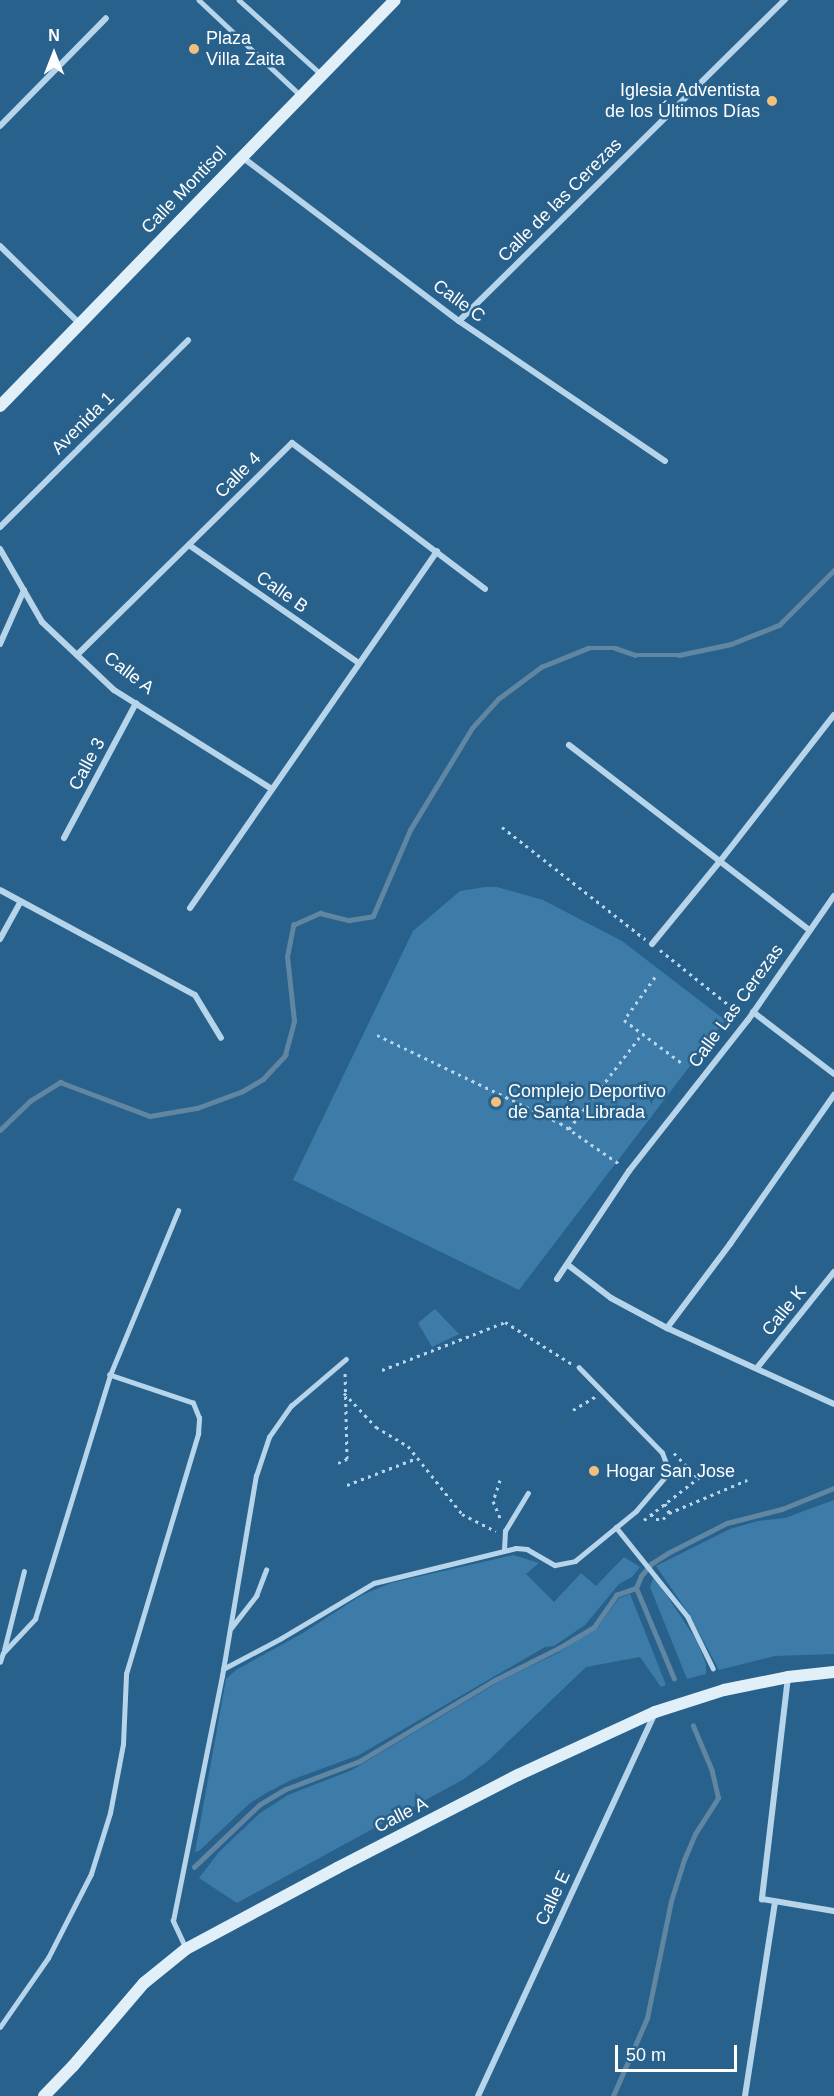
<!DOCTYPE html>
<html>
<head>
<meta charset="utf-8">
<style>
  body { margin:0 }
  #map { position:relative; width:834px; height:2096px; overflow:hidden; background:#28618c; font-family:Arial,sans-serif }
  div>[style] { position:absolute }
  .green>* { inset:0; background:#3d7ca8 }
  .stream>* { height:4.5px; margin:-2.25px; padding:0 2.25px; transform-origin:2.25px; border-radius:2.25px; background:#6086a2 }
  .path>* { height:3px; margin-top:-1.5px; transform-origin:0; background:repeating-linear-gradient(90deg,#b7d5ea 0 3px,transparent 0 7.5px) }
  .lane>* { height:4.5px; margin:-2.25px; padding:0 2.25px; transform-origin:2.25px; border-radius:2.25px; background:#b7d5ea }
  .street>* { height:6px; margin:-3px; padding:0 3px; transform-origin:3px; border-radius:3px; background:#b7d5ea }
  .secondary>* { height:12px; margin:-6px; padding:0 6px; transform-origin:6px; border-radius:6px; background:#e1eff8 }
  .dots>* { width:16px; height:16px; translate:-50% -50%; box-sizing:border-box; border:3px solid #28618c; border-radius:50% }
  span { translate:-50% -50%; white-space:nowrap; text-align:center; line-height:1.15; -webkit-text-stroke:5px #28618c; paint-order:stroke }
  .poi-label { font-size:18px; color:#fff }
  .left { translate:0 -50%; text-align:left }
  .right { translate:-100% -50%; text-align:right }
  .street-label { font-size:18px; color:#fff }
  .north { position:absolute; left:24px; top:24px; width:60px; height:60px; -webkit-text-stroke:4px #28618c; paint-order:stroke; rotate:0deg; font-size:16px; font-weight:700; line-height:24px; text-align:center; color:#fff }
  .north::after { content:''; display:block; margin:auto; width:21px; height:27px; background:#fff; clip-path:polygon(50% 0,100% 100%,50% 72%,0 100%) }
  .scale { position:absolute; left:615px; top:2045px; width:122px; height:27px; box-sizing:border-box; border:3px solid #fff; border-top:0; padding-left:8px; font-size:18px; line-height:21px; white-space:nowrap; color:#fff; -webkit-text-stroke:4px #28618c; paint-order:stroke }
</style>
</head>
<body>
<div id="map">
  <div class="green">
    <div style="clip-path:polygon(485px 887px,497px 887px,543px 900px,622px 941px,725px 1020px,519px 1290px,293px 1180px,413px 931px,460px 891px)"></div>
    <div style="clip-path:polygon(435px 1309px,459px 1334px,432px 1347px,418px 1323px)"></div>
    <div style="clip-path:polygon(834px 1500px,834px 1654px,775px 1656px,719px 1670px,689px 1614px,656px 1566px,730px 1529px,758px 1521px,785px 1518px)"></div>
    <div style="clip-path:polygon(513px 1555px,539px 1563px,526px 1574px,554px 1602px,581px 1573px,596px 1586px,624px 1557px,640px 1567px,632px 1577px,619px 1584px,585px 1625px,554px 1646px,545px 1647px,359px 1755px,291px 1780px,268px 1792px,250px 1803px,199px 1851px,195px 1852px,226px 1679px,236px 1670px,303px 1633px,362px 1595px,391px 1583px)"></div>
    <div style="clip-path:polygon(654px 1576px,697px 1641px,706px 1664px,706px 1674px,687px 1679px,650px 1587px)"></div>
    <div style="clip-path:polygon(630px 1594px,666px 1685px,661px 1687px,640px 1657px,586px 1667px,489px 1760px,464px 1779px,237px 1903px,199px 1878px,219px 1852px,260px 1813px,288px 1795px,352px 1770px,502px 1680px,560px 1652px,583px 1635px,597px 1628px,619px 1598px)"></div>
  </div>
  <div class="stream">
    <div style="left:0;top:1130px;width:42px;rotate:-44deg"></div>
    <div style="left:30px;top:1101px;width:36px;rotate:-32deg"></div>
    <div style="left:60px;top:1082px;width:96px;rotate:20.7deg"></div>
    <div style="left:150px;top:1116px;width:48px;rotate:-9.7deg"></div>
    <div style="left:197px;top:1108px;width:49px;rotate:-20.3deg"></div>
    <div style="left:243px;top:1091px;width:23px;rotate:-31deg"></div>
    <div style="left:263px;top:1079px;width:33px;rotate:-47deg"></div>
    <div style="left:285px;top:1055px;width:35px;rotate:-75deg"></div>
    <div style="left:294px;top:1021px;width:64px;rotate:-96.2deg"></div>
    <div style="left:287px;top:957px;width:33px;rotate:-79deg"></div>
    <div style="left:293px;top:925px;width:30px;rotate:-24deg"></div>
    <div style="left:320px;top:913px;width:30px;rotate:14deg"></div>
    <div style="left:349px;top:920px;width:24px;rotate:-9deg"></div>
    <div style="left:373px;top:916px;width:94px;rotate:-66.7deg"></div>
    <div style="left:410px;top:830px;width:119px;rotate:-58.7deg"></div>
    <div style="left:472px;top:728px;width:39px;rotate:-48deg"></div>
    <div style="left:498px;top:699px;width:54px;rotate:-36.7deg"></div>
    <div style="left:541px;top:667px;width:51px;rotate:-22deg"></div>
    <div style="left:588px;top:648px;width:27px"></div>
    <div style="left:615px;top:648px;width:21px;rotate:19deg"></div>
    <div style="left:635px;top:655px;width:44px"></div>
    <div style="left:679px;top:655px;width:53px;rotate:-11.9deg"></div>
    <div style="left:731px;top:644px;width:52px;rotate:-21.6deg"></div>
    <div style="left:779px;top:625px;width:78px;rotate:-45deg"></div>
    <div style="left:674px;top:1679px;width:99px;rotate:-112.7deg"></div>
    <div style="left:636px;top:1588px;width:13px;rotate:-67deg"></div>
    <div style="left:641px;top:1576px;width:16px;rotate:-50deg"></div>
    <div style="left:651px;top:1564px;width:20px;rotate:-33deg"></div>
    <div style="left:668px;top:1553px;width:66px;rotate:-27deg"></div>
    <div style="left:727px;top:1523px;width:57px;rotate:-14.3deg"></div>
    <div style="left:782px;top:1509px;width:56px;rotate:-22deg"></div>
    <div style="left:194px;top:1867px;width:90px;rotate:-43.6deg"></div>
    <div style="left:259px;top:1805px;width:31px;rotate:-31deg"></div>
    <div style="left:286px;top:1789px;width:79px;rotate:-20.7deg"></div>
    <div style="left:360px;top:1761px;width:157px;rotate:-31deg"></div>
    <div style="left:495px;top:1680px;width:72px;rotate:-26.6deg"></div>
    <div style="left:559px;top:1648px;width:41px;rotate:-31deg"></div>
    <div style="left:594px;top:1627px;width:39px;rotate:-55deg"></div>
    <div style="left:616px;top:1595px;width:21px;rotate:-19deg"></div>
    <div style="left:613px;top:2096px;width:85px;rotate:-66.4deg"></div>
    <div style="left:647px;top:2018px;width:119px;rotate:-78.4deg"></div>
    <div style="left:671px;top:1901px;width:43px;rotate:-72.4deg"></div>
    <div style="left:684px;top:1860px;width:28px;rotate:-67deg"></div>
    <div style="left:695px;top:1834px;width:43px;rotate:-57.4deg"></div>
    <div style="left:718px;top:1798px;width:28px;rotate:-103deg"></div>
    <div style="left:712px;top:1771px;width:49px;rotate:-112.9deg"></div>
  </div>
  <div class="path">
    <div style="left:502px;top:827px;width:182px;rotate:38.1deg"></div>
    <div style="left:660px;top:950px;width:101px;rotate:38.6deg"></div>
    <div style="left:655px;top:977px;width:53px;rotate:125.8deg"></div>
    <div style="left:624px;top:1020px;width:72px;rotate:36.6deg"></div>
    <div style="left:377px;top:1035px;width:203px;rotate:25.7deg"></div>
    <div style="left:560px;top:1123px;width:74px;rotate:34.5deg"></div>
    <div style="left:569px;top:1129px;width:120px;rotate:-52.5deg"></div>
    <div style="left:382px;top:1370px;width:132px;rotate:-21.3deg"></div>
    <div style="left:505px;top:1322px;width:79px;rotate:32.1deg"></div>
    <div style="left:344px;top:1393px;width:47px;rotate:46.7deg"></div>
    <div style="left:376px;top:1427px;width:37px;rotate:31deg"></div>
    <div style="left:408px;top:1446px;width:87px;rotate:51.5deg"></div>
    <div style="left:462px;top:1514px;width:38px;rotate:27deg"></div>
    <div style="left:573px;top:1410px;width:26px;rotate:-31deg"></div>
    <div style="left:674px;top:1453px;width:35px;rotate:46deg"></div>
    <div style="left:338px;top:1463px;width:10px;rotate:-24deg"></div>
    <div style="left:347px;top:1459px;width:87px;rotate:-91.3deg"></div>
    <div style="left:500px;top:1480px;width:22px;rotate:108deg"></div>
    <div style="left:493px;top:1501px;width:21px;rotate:67deg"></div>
    <div style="left:347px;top:1485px;width:75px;rotate:-21.1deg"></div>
    <div style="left:669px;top:1513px;width:85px;rotate:-22.9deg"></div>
    <div style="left:651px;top:1514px;width:7px;rotate:45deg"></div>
    <div style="left:656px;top:1519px;width:7px"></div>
    <div style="left:663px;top:1519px;width:8px;rotate:-45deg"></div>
    <div style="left:669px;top:1513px;width:11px;rotate:-112deg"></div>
    <div style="left:644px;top:1520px;width:72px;rotate:-37.7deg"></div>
  </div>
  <div class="lane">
    <div style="left:199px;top:0;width:139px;rotate:43.2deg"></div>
    <div style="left:239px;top:0;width:112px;rotate:42.1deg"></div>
    <div style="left:616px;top:1527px;width:115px;rotate:51.3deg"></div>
    <div style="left:688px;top:1617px;width:57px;rotate:63.9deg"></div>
    <div style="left:504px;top:1550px;width:19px;rotate:-87deg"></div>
    <div style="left:505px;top:1531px;width:44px;rotate:-58.8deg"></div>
    <div style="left:231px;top:1628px;width:41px;rotate:-52deg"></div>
    <div style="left:256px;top:1596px;width:28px;rotate:-69deg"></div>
    <div style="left:4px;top:1650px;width:81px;rotate:-75.8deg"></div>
    <div style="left:0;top:1662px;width:9px;rotate:-72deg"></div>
    <div style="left:3px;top:1653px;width:47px;rotate:-46.7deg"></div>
    <div style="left:35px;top:1619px;width:255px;rotate:-72.9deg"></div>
    <div style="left:110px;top:1375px;width:178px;rotate:-67.5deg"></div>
    <div style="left:223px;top:1669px;width:64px;rotate:-27.8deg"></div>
    <div style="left:280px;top:1639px;width:109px;rotate:-30.8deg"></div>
    <div style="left:374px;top:1583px;width:146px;rotate:-13.8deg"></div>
    <div style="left:516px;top:1548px;width:11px;rotate:5deg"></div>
    <div style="left:527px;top:1549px;width:32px;rotate:30deg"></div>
    <div style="left:555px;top:1565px;width:20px;rotate:-11deg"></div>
    <div style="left:575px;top:1561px;width:79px;rotate:-39.3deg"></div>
    <div style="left:636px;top:1511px;width:45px;rotate:-49.5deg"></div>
    <div style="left:665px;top:1477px;width:11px;rotate:-80deg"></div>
    <div style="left:667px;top:1466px;width:14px;rotate:-111deg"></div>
    <div style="left:662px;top:1453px;width:119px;rotate:-134.3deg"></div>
    <div style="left:185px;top:1947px;width:29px;rotate:-115deg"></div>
    <div style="left:173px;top:1921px;width:250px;rotate:-78.7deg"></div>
    <div style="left:222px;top:1676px;width:203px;rotate:-80.4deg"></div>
    <div style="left:256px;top:1476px;width:41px;rotate:-71.6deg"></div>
    <div style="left:269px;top:1437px;width:38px;rotate:-55deg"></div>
    <div style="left:291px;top:1406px;width:72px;rotate:-40.5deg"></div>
    <div style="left:0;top:2027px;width:84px;rotate:-55.2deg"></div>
    <div style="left:48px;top:1958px;width:94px;rotate:-62.9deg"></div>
    <div style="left:91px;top:1874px;width:64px;rotate:-72.7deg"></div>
    <div style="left:110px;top:1813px;width:70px;rotate:-79.3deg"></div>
    <div style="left:123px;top:1744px;width:70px;rotate:-87.5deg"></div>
    <div style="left:126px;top:1674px;width:251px;rotate:-73.3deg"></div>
    <div style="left:198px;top:1434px;width:16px;rotate:-86deg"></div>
    <div style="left:199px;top:1418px;width:16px;rotate:-112deg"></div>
    <div style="left:193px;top:1403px;width:88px;rotate:-161.4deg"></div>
  </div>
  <div class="street">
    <div style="left:0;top:126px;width:151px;rotate:-45.5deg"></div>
    <div style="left:242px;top:157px;width:272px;rotate:37.1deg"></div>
    <div style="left:459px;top:321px;width:249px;rotate:34.2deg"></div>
    <div style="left:0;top:246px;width:112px;rotate:44.3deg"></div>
    <div style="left:459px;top:321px;width:458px;rotate:-44.6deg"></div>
    <div style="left:0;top:527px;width:265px;rotate:-44.8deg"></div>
    <div style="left:189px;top:545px;width:207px;rotate:34.8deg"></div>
    <div style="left:0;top:549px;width:84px;rotate:60.1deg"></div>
    <div style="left:42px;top:622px;width:99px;rotate:43.4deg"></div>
    <div style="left:114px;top:690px;width:186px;rotate:32.1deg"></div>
    <div style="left:0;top:644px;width:59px;rotate:-66deg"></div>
    <div style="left:77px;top:655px;width:302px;rotate:-44.6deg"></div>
    <div style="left:292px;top:443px;width:242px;rotate:37.1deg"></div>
    <div style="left:569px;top:745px;width:303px;rotate:37.6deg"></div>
    <div style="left:64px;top:838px;width:153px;rotate:-61.9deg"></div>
    <div style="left:0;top:890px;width:221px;rotate:28.3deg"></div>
    <div style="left:195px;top:995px;width:50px;rotate:58.8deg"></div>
    <div style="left:190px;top:908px;width:434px;rotate:-55.3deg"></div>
    <div style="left:0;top:939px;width:43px;rotate:-61.1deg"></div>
    <div style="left:652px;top:944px;width:109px;rotate:-50.6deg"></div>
    <div style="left:721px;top:860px;width:184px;rotate:-52.1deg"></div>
    <div style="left:753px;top:1012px;width:102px;rotate:37.4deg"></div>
    <div style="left:568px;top:1265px;width:54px;rotate:37.5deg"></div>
    <div style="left:611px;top:1298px;width:64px;rotate:28.2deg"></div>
    <div style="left:667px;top:1328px;width:183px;rotate:24.5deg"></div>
    <div style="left:557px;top:1279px;width:130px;rotate:-56.3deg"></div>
    <div style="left:629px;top:1171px;width:192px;rotate:-51.8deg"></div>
    <div style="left:748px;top:1020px;width:151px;rotate:-55.3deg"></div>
    <div style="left:667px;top:1328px;width:105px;rotate:-53.1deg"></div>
    <div style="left:730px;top:1244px;width:182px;rotate:-55.1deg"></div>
    <div style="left:757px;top:1368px;width:123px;rotate:-51.3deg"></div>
    <div style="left:788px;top:1677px;width:224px;rotate:96.7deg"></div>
    <div style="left:762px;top:1899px;width:73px;rotate:9.5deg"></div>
    <div style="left:478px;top:2096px;width:420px;rotate:-65.2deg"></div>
    <div style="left:745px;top:2096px;width:196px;rotate:-81.2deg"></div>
  </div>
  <div class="secondary">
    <div style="left:0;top:406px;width:566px;rotate:-45.79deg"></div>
    <div style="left:44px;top:2096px;width:42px;rotate:-46deg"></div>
    <div style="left:73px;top:2066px;width:109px;rotate:-49.5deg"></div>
    <div style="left:144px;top:1983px;width:54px;rotate:-39deg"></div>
    <div style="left:186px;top:1949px;width:171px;rotate:-28.2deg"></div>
    <div style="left:337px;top:1868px;width:203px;rotate:-27.2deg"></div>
    <div style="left:518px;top:1775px;width:151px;rotate:-24.7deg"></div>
    <div style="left:655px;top:1712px;width:72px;rotate:-17.7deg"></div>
    <div style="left:724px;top:1690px;width:65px;rotate:-11.5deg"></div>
    <div style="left:788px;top:1677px;width:46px;rotate:-6.2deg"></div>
  </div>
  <div class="dots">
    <div style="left:194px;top:49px;background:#f1c07d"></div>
    <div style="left:772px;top:101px;background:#f1c07d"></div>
    <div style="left:496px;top:1102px;background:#f1c07d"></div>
    <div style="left:594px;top:1471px;background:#f1c07d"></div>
  </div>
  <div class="poi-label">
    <span class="left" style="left:206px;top:49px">Plaza<br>Villa Zaita</span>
    <span class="right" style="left:760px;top:101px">Iglesia Adventista<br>de los Últimos Días</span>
    <span class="left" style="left:508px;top:1102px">Complejo Deportivo<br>de Santa Librada</span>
    <span class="left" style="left:606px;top:1471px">Hogar San Jose</span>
  </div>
  <div class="street-label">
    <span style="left:184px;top:190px;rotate:-46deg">Calle Montisol</span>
    <span style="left:560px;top:200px;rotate:-45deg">Calle de las Cerezas</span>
    <span style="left:459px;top:301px;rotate:36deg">Calle C</span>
    <span style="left:83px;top:423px;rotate:-45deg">Avenida 1</span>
    <span style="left:238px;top:475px;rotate:-45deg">Calle 4</span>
    <span style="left:282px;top:592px;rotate:35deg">Calle B</span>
    <span style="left:129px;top:673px;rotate:37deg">Calle A</span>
    <span style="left:87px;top:764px;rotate:-62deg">Calle 3</span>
    <span style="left:736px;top:1006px;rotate:-54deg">Calle Las Cerezas</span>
    <span style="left:784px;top:1311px;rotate:-51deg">Calle K</span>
    <span style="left:401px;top:1815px;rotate:-27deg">Calle A</span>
    <span style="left:553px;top:1898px;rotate:-65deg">Calle E</span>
  </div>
  <div class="north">N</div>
  <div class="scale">50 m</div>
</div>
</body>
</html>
